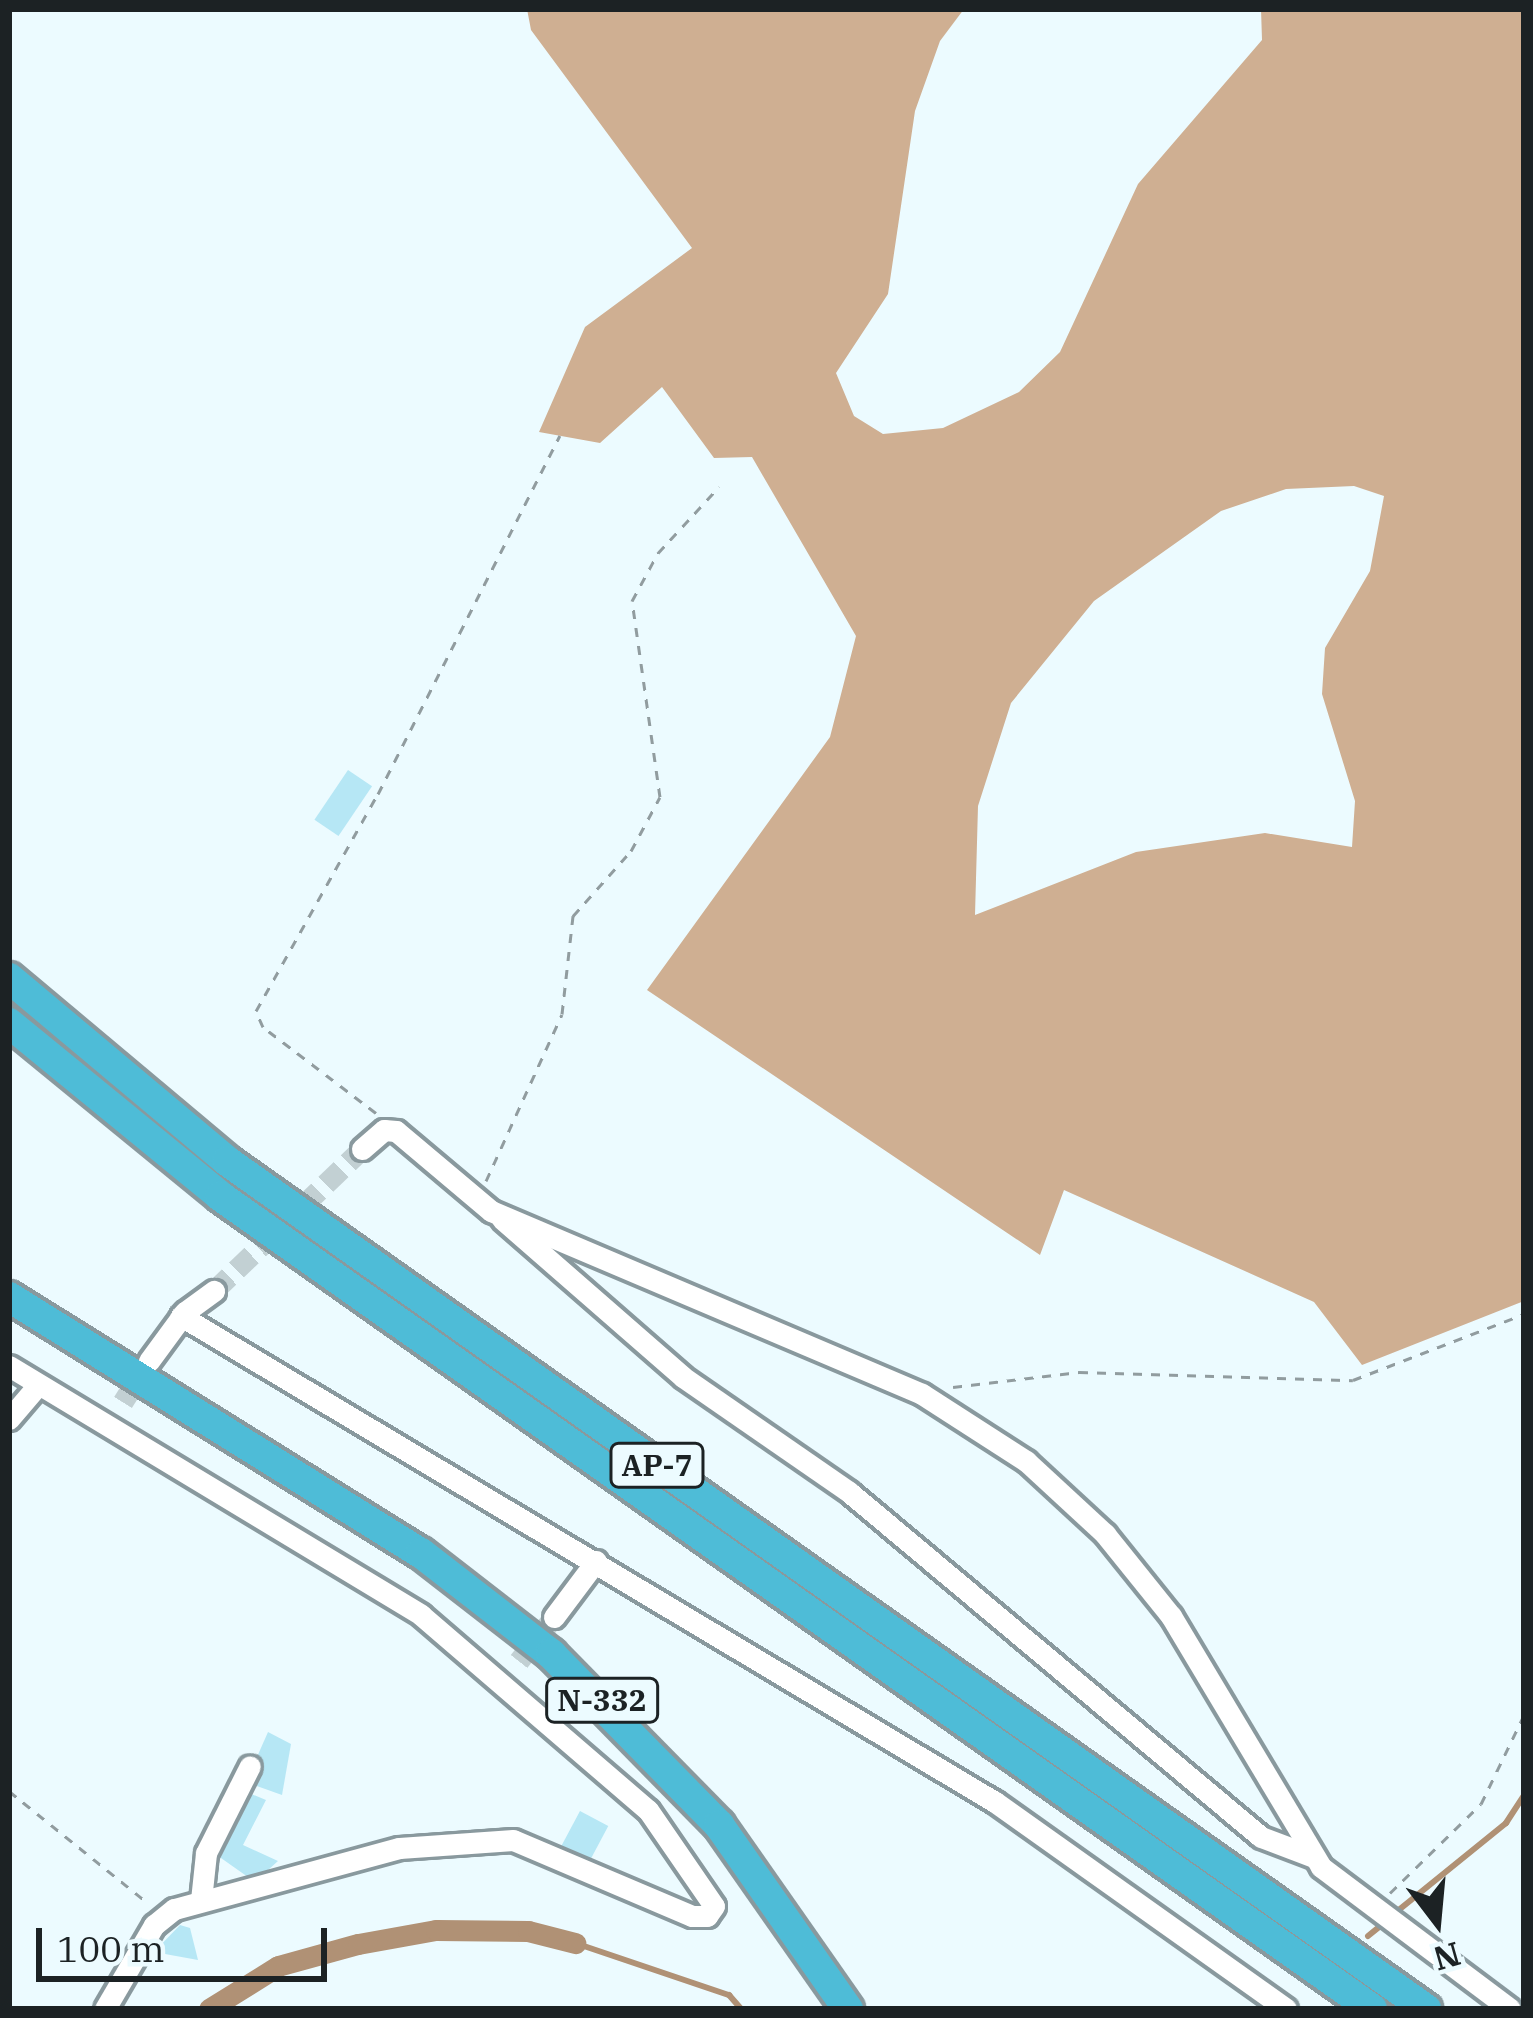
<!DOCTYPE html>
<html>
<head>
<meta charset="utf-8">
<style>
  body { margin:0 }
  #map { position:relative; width:1533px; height:2018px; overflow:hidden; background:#ecfbff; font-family:"IBM Plex Serif",serif }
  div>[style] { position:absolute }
  .forest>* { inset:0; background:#cfaf92 }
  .stream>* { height:6px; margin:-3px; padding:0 3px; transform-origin:3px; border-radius:3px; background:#b09175 }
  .canal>* { height:21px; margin:-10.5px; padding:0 10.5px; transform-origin:10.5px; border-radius:10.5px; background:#b09175 }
  .building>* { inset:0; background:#b6e7f5; transform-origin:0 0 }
  .minor-tunnel>* { height:21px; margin-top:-10.5px; transform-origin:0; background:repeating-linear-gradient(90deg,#c2d0d3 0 21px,transparent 0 31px) }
  .path>* { height:3px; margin-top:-1.5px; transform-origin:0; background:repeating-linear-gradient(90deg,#919c9f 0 9px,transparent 0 18px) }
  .roads { filter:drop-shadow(3px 0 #89999e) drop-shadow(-3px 0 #89999e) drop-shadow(0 3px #89999e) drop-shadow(0 -3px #89999e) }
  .minor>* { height:21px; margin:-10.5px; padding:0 10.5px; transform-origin:10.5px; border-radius:10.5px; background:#fff }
  .highway>* { height:30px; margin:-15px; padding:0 15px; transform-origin:15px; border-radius:15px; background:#4ebcd7 }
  span { translate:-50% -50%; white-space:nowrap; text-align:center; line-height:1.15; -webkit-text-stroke:12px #ecfbff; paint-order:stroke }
  .shield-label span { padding:3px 9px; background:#ecfbff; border:3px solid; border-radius:9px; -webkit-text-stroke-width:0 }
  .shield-label { font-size:30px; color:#1c2224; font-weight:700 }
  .frame { position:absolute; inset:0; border:12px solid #1c2224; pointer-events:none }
  .north { position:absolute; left:1377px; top:1862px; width:120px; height:120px; -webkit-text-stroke:9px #ecfbff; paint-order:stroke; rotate:164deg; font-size:33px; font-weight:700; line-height:48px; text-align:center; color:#1c2224 }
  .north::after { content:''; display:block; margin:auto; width:42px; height:54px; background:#1c2224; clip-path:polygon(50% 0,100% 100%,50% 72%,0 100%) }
  .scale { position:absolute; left:36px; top:1928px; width:291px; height:54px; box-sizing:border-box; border:6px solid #1c2224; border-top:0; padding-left:15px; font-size:36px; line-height:42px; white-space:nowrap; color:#1c2224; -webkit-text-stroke:9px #ecfbff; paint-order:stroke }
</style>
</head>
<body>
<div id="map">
  <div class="forest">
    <div style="clip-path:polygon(evenodd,527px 9px,964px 9px,940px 41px,915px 111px,888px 294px,836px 373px,854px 416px,883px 434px,943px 428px,1019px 392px,1060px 352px,1138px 184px,1262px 40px,1261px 9px,1524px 9px,1524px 1301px,1362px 1365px,1314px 1302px,1064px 1190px,1040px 1255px,647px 990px,830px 737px,856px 636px,752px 457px,714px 458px,662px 387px,600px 443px,539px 432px,585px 327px,692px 248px,531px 30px,527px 9px,1354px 486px,1384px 496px,1370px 571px,1325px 648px,1322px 694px,1355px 801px,1352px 847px,1265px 833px,1136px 852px,975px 915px,978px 806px,1011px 703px,1094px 601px,1221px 511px,1286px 489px,1354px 486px)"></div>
  </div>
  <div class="stream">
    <div style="left:1395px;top:1913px;width:143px;rotate:-39deg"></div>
    <div style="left:1506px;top:1823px;width:33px;rotate:-57deg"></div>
    <div style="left:1368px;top:1936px;width:22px;rotate:-39deg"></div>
    <div style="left:575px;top:1943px;width:163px;rotate:18.7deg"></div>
    <div style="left:729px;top:1995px;width:18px;rotate:49deg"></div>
  </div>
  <div class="canal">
    <div style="left:209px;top:2009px;width:81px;rotate:-31.9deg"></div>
    <div style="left:278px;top:1966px;width:83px;rotate:-15.4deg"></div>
    <div style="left:358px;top:1944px;width:79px;rotate:-10.2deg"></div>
    <div style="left:436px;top:1930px;width:92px;rotate:0.6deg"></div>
    <div style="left:528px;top:1931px;width:49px;rotate:14.3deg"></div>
  </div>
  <div class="building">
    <div style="left:348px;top:770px;width:29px;height:60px;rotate:34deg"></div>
    <div style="clip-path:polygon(268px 1732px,291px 1744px,282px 1795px,246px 1782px)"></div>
    <div style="clip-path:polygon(244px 1791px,266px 1800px,243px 1845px,278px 1861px,255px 1882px,211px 1851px)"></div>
    <div style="left:580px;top:1811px;width:32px;height:46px;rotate:28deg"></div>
    <div style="clip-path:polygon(180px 1925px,190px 1928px,198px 1960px,154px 1952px)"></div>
  </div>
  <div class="minor-tunnel">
    <div style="left:214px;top:1291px;width:205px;rotate:-43.8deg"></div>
    <div style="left:123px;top:1402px;width:41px;rotate:-57.8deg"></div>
    <div style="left:519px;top:1661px;width:56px;rotate:-51.5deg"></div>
  </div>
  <div class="path">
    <div style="left:376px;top:1113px;width:142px;rotate:-142.7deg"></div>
    <div style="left:263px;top:1027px;width:17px;rotate:-114deg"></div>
    <div style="left:256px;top:1011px;width:249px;rotate:-60.7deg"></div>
    <div style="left:378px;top:794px;width:402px;rotate:-63.1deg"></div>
    <div style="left:486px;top:1181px;width:183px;rotate:-65.5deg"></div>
    <div style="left:562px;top:1014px;width:99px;rotate:-83.6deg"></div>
    <div style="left:573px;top:916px;width:87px;rotate:-48.3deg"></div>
    <div style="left:631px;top:851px;width:61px;rotate:-61.8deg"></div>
    <div style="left:660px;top:797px;width:198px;rotate:-98.1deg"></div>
    <div style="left:632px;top:601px;width:55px;rotate:-61.6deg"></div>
    <div style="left:658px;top:553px;width:90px;rotate:-47.3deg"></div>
    <div style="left:953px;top:1387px;width:127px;rotate:-6.8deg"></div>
    <div style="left:1079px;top:1372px;width:274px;rotate:1.7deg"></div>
    <div style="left:1353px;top:1380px;width:183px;rotate:-21.1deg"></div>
    <div style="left:9px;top:1791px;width:179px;rotate:38.9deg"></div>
    <div style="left:1390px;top:1893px;width:127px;rotate:-44.4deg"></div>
    <div style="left:1481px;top:1804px;width:99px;rotate:-64.2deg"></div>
  </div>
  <div class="roads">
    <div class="minor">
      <div style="left:362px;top:1149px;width:29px;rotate:-41deg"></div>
      <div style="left:384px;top:1130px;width:12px;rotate:5deg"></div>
      <div style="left:396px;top:1131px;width:124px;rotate:40.1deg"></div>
      <div style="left:491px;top:1211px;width:468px;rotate:23deg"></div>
      <div style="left:922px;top:1394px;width:124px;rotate:32.8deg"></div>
      <div style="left:1026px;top:1461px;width:108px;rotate:42.7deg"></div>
      <div style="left:1105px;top:1534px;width:105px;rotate:51.2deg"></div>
      <div style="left:1171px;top:1616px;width:292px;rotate:59.1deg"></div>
      <div style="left:1321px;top:1867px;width:236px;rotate:36.9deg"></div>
      <div style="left:502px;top:1219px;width:240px;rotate:41.1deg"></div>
      <div style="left:683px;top:1377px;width:202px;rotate:34.7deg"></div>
      <div style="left:849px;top:1492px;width:537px;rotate:39.94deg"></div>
      <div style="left:1261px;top:1837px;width:57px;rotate:20.7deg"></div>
      <div style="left:181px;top:1316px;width:948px;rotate:30.84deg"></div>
      <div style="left:995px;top:1802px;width:357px;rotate:35.4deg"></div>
      <div style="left:149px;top:1361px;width:61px;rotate:-53.7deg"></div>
      <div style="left:185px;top:1312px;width:36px;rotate:-36deg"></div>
      <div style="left:9px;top:1366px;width:481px;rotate:31.1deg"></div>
      <div style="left:421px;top:1615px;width:299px;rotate:40.7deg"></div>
      <div style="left:648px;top:1810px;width:116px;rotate:55.5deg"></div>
      <div style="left:714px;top:1906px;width:12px;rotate:125deg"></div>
      <div style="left:707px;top:1916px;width:15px;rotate:180deg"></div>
      <div style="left:692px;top:1916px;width:194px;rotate:-157deg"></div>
      <div style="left:513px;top:1840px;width:114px;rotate:176deg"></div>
      <div style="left:399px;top:1848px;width:233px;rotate:164.8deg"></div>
      <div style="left:174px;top:1909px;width:26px;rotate:141deg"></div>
      <div style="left:154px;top:1925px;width:97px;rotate:120.3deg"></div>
      <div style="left:9px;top:1419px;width:45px;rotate:-49.5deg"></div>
      <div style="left:554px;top:1617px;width:70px;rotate:-53.1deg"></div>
      <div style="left:201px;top:1900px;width:47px;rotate:-83.9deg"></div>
      <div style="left:206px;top:1853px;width:97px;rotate:-63.2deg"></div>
    </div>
    <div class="highway">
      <div style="left:9px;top:978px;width:285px;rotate:40deg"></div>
      <div style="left:227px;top:1161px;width:1469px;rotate:35.27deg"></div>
      <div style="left:9px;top:1023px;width:273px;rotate:39.3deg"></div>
      <div style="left:220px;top:1196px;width:1410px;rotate:35.21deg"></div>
      <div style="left:9px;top:1297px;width:485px;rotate:31.9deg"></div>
      <div style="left:421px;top:1553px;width:165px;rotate:37.8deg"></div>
      <div style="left:551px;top:1654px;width:240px;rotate:45.5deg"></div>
      <div style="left:719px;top:1825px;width:225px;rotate:55deg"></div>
    </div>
  </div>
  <div class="shield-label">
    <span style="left:657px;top:1465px">AP-7</span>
    <span style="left:602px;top:1700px">N-332</span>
  </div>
  <div class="frame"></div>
  <div class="north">N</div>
  <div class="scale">100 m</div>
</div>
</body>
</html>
